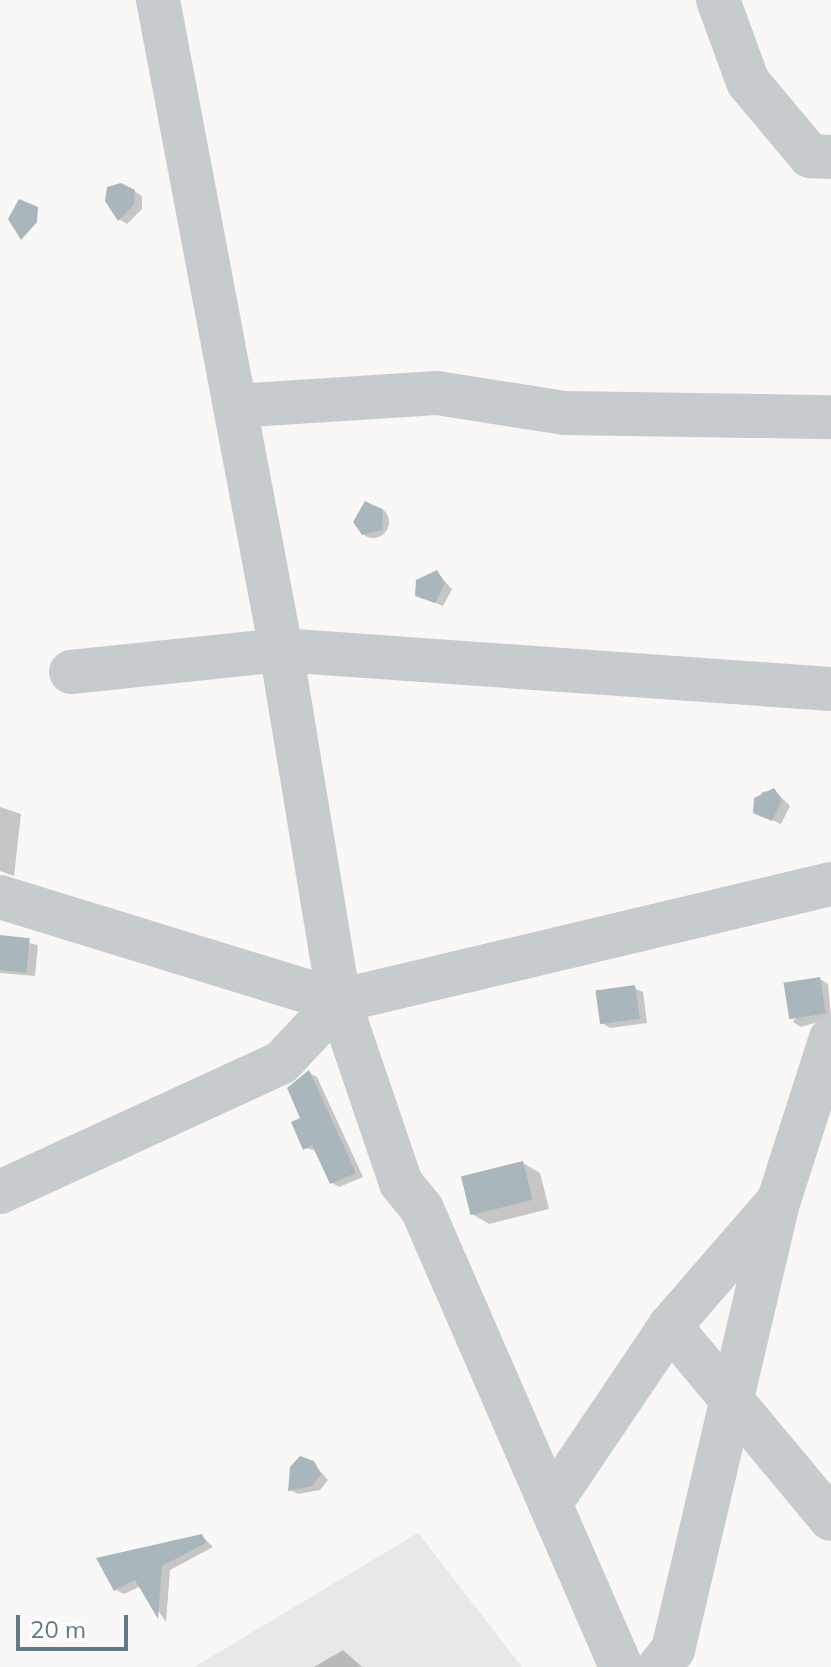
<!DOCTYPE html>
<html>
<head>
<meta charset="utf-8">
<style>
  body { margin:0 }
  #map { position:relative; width:831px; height:1667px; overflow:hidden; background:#f9f8f6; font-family:Mulish,sans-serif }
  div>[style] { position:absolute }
  .built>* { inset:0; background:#e7e8e7 }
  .shadow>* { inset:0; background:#0003 }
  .round { border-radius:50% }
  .building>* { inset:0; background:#a9b6bb; transform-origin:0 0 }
  .minor>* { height:44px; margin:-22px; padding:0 22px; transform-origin:22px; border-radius:22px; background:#c6cbce }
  span { translate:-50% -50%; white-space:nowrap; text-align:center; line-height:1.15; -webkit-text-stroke:8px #fff; paint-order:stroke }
  .scale { position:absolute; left:16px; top:1615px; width:112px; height:36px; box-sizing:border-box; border:4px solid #617a84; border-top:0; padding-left:10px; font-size:24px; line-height:28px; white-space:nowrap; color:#617a84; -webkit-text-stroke:6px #fff; paint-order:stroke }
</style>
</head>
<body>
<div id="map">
  <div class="built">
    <div style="clip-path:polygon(418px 1533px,522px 1667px,194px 1667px)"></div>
  </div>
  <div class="shadow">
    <div style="clip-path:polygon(134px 191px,142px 196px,142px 209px,127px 224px,119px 219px)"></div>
    <div class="round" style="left:357px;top:506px;width:32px;height:32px"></div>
    <div style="clip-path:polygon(436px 572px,452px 589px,443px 606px,426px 599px)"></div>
    <div style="clip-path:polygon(774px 790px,790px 806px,781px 824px,755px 812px,762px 792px)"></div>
    <div style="clip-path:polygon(0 807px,21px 814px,14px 876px,0 871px)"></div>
    <div style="clip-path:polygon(0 937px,38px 945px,35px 976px,0 973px)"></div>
    <div style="clip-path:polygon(820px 979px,828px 984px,831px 1018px,801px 1027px,793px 1022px)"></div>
    <div style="clip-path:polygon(634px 988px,643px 992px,647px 1023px,610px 1028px,602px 1023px)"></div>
    <div style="clip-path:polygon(309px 1073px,317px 1077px,363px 1177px,339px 1187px,331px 1182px,317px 1151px,305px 1148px)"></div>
    <div style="clip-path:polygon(523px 1163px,540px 1173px,549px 1209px,489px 1224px,472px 1214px)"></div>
    <div style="clip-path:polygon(313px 1463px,328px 1480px,320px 1490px,298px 1494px,290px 1490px)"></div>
    <div style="clip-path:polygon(202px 1536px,213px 1547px,170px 1570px,166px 1622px,141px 1586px,124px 1594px,116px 1590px)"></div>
    <div style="clip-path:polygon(343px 1650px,362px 1667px,314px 1667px)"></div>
  </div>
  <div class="building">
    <div style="clip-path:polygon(121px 183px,135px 190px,134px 205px,118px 221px,105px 201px,107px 187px)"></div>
    <div style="clip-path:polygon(19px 199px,38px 207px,37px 222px,21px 240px,8px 219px)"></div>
    <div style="clip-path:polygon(365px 501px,383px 510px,382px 530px,362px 535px,353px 522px)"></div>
    <div style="clip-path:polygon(437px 570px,445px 583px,435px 603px,415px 596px,416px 580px)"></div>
    <div style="clip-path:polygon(774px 788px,782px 800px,772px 821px,753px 813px,754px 798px)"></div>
    <div style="left:0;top:935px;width:30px;height:35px;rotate:6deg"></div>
    <div style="left:820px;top:977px;width:37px;height:37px;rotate:81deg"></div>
    <div style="left:635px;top:985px;width:34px;height:40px;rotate:82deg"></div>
    <div style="clip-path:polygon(309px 1070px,356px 1173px,330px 1184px,312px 1145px,303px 1150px,291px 1122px,300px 1118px,287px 1088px)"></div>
    <div style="left:523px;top:1161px;width:40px;height:64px;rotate:76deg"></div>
    <div style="clip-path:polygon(300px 1456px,314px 1461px,321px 1474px,312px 1486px,288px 1491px,290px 1467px)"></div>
    <div style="clip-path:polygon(202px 1534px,206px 1543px,162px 1566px,158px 1619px,135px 1580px,114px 1591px,96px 1558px)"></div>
  </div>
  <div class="minor">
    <div style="left:158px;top:0;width:662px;rotate:79.28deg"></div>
    <div style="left:281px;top:650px;width:356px;rotate:80.6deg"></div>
    <div style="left:339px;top:1001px;width:192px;rotate:71.2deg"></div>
    <div style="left:401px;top:1183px;width:33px;rotate:51deg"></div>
    <div style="left:422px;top:1209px;width:499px;rotate:66.5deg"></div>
    <div style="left:718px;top:0;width:87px;rotate:69.9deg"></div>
    <div style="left:748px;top:82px;width:97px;rotate:50deg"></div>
    <div style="left:810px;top:156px;width:21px;rotate:3deg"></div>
    <div style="left:235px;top:406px;width:202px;rotate:-3.7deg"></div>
    <div style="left:437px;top:393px;width:130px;rotate:8.9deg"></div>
    <div style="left:565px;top:413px;width:266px;rotate:0.9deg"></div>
    <div style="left:71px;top:672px;width:211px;rotate:-6deg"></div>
    <div style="left:281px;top:650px;width:551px;rotate:4.06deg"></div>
    <div style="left:0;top:897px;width:355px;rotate:17.1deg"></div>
    <div style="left:339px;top:1001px;width:506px;rotate:-13.38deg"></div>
    <div style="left:0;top:1192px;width:309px;rotate:-24.7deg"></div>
    <div style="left:281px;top:1063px;width:85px;rotate:-46.9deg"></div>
    <div style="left:670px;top:1326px;width:251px;rotate:50.2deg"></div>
    <div style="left:550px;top:1504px;width:215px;rotate:-56deg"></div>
    <div style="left:670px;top:1326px;width:159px;rotate:-49.1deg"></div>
    <div style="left:659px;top:1667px;width:22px;rotate:-51deg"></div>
    <div style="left:673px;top:1650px;width:459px;rotate:-76.8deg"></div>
    <div style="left:778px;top:1203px;width:173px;rotate:-72.2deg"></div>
  </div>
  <div class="scale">20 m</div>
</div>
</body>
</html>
